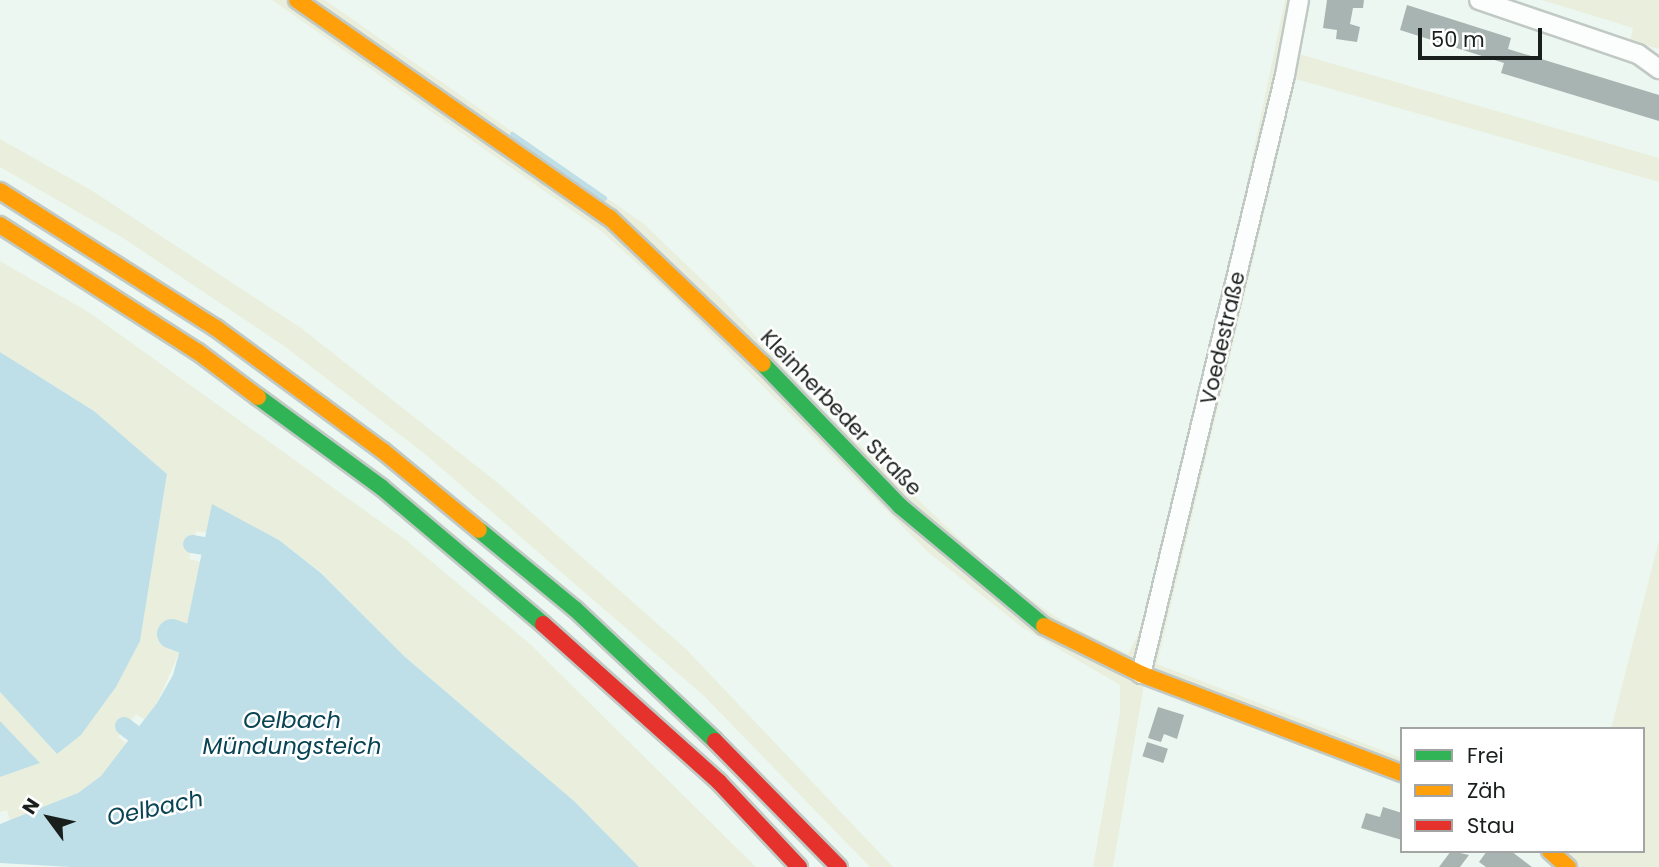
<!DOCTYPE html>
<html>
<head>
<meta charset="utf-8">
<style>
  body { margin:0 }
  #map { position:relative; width:1659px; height:867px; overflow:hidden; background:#ecf7f1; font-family:Poppins,sans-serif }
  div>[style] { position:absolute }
  .green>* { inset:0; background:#eaefdd }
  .water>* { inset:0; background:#bfdfe8 }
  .stream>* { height:5px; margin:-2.5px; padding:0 2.5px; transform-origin:2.5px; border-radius:2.5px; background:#bfdfe8 }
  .canal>* { height:18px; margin:-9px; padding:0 9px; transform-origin:9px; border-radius:9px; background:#bfdfe8 }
  .river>* { height:30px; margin:-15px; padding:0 15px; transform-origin:15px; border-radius:15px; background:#bfdfe8 }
  .building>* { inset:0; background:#a7b4b1; transform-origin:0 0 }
  .roads { filter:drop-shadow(2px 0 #c1c9c4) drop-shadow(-2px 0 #c1c9c4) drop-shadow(0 2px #c1c9c4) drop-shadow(0 -2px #c1c9c4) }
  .street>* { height:18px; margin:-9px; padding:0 9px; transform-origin:9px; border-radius:9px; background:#fcfefd }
  .fast>* { height:16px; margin:-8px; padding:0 8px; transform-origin:8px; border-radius:8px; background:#30b455 }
  .slow>* { height:16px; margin:-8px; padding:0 8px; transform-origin:8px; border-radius:8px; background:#ff9f0a }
  .jam>* { height:16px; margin:-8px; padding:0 8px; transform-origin:8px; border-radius:8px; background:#e5322d }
  span { translate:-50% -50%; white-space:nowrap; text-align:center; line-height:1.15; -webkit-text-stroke:5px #fff; paint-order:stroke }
  .street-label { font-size:21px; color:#191f1c }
  .water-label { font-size:23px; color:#084454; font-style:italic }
  .legend { position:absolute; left:1400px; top:727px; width:245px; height:126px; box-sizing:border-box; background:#fff; border:2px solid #a3a5a4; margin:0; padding:9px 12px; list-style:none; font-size:21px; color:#191f1c }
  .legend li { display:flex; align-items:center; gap:14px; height:35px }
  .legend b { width:35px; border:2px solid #a3a5a4 }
  .north { position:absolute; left:14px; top:783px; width:70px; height:70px; -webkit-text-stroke:5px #fff; paint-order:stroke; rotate:303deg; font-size:19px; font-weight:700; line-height:28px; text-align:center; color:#191f1c }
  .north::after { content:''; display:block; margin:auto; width:24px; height:32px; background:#191f1c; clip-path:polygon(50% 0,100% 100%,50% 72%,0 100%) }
  .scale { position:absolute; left:1418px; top:28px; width:124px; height:32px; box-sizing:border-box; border:4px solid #191f1c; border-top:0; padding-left:9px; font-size:21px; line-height:24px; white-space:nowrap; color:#191f1c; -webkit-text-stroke:5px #fff; paint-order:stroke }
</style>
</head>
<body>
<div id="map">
  <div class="green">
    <div style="clip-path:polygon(272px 0,325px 0,644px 224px,720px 297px,826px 413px,1004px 581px,1065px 623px,1128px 654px,1142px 626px,1156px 576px,1217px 326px,1285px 0,1292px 0,1285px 50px,1659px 158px,1659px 182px,1296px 79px,1157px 664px,1402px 758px,1402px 782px,1144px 685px,1113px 867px,1093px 867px,1120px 713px,1120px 685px,1023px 628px,928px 552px,671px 294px,600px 230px)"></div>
    <div style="clip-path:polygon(1542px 0,1659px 0,1659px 49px,1630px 41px,1633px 28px)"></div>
    <div style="clip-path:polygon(0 139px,91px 190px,301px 328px,498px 483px,686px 649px,893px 867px,870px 867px,703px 695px,425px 454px,284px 346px,123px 238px,0 167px)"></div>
    <div style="clip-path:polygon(0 261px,90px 313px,406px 540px,531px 645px,756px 867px,639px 867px,574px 801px,404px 656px,321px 572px,279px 540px,212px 505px,208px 533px,196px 531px,189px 559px,201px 562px,187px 624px,176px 621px,168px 649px,179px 653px,157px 703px,145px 720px,136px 714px,118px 737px,127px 744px,101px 776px,78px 793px,10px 821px,7px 810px,0 812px,0 777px,40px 763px,0 721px,0 692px,57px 754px,81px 735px,116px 687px,140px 640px,167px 474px,94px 411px,0 352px)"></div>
    <div style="clip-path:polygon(1659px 540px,1659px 867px,1580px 867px,1540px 851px,1643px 851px,1643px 729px,1611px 729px)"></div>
  </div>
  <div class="water">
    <div style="clip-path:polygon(0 352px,94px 411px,167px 474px,140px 641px,116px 687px,81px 735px,57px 754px,0 692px)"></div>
    <div style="clip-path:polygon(212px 504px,279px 540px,321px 573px,404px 656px,574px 801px,639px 867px,71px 867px,0 863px,0 824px,78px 793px,101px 776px,157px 703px,173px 675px,187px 624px)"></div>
    <div style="clip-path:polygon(0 721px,40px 763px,0 777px)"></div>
  </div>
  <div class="stream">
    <div style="left:512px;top:134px;width:112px;rotate:34.8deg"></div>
  </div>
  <div class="canal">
    <div style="left:192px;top:544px;width:13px;rotate:9deg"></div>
    <div style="left:124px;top:726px;width:35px;rotate:37deg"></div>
  </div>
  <div class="river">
    <div style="left:172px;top:634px;width:12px;rotate:20deg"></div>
  </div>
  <div class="building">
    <div style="clip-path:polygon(1327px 0,1364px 0,1363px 8px,1353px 8px,1350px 24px,1360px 27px,1357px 42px,1336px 39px,1337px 30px,1323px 28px)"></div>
    <div style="clip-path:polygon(1407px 5px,1511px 38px,1508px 49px,1659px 95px,1659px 121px,1501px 73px,1504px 63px,1400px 30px)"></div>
    <div style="clip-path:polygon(1158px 707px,1184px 715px,1177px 739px,1164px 734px,1161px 742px,1148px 738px)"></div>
    <div style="left:1147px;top:742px;width:22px;height:15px;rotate:18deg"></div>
    <div style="clip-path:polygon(1383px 807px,1402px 813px,1402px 840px,1361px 828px,1366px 813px,1380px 817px)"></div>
    <div style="clip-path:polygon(1451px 851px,1469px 855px,1460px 867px,1439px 867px)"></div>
    <div style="clip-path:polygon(1487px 851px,1511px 851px,1532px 867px,1486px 867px,1479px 862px)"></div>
  </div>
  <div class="roads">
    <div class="street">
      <div style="left:1479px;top:0;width:168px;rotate:18.8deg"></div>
      <div style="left:1638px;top:54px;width:26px;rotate:36deg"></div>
      <div style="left:1141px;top:674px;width:616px;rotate:-76.48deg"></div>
      <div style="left:1285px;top:75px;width:76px;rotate:-79.4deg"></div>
    </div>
    <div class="fast">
      <div style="left:763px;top:364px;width:197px;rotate:46deg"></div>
      <div style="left:900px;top:506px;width:187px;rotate:39.8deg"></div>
      <div style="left:258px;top:397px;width:152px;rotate:36.2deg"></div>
      <div style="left:381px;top:487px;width:212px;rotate:40.2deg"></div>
      <div style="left:479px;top:530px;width:124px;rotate:39.5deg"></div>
      <div style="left:575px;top:609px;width:192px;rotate:43.3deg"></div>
    </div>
    <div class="slow">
      <div style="left:297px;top:0;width:381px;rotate:34.9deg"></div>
      <div style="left:610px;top:218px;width:211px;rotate:43.7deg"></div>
      <div style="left:0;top:191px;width:256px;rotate:32.4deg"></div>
      <div style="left:216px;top:328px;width:207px;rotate:36.4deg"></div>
      <div style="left:383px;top:451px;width:124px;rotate:39.5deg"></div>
      <div style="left:0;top:225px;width:235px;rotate:32.7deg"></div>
      <div style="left:198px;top:352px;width:75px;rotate:36.9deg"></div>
      <div style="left:1044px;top:626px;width:108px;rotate:26.3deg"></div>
      <div style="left:1141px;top:674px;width:279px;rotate:20.8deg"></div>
      <div style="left:1550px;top:851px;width:24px;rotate:42deg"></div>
    </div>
    <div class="jam">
      <div style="left:543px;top:624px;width:237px;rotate:41.9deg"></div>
      <div style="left:719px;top:782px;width:117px;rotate:46.7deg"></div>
      <div style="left:715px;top:741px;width:177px;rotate:45.5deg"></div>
    </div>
  </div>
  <div class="street-label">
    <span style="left:1223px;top:338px;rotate:-77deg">Voedestraße</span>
    <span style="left:841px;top:413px;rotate:46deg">Kleinherbeder Straße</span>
  </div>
  <div class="water-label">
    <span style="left:292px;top:733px">Oelbach<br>Mündungsteich</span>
    <span style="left:155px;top:808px;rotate:-12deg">Oelbach</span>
  </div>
  <ul class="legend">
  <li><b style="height:9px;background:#30b455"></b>Frei</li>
  <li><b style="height:9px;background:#ff9f0a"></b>Zäh</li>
  <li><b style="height:9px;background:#e5322d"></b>Stau</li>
  </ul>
  <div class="north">N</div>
  <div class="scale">50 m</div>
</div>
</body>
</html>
